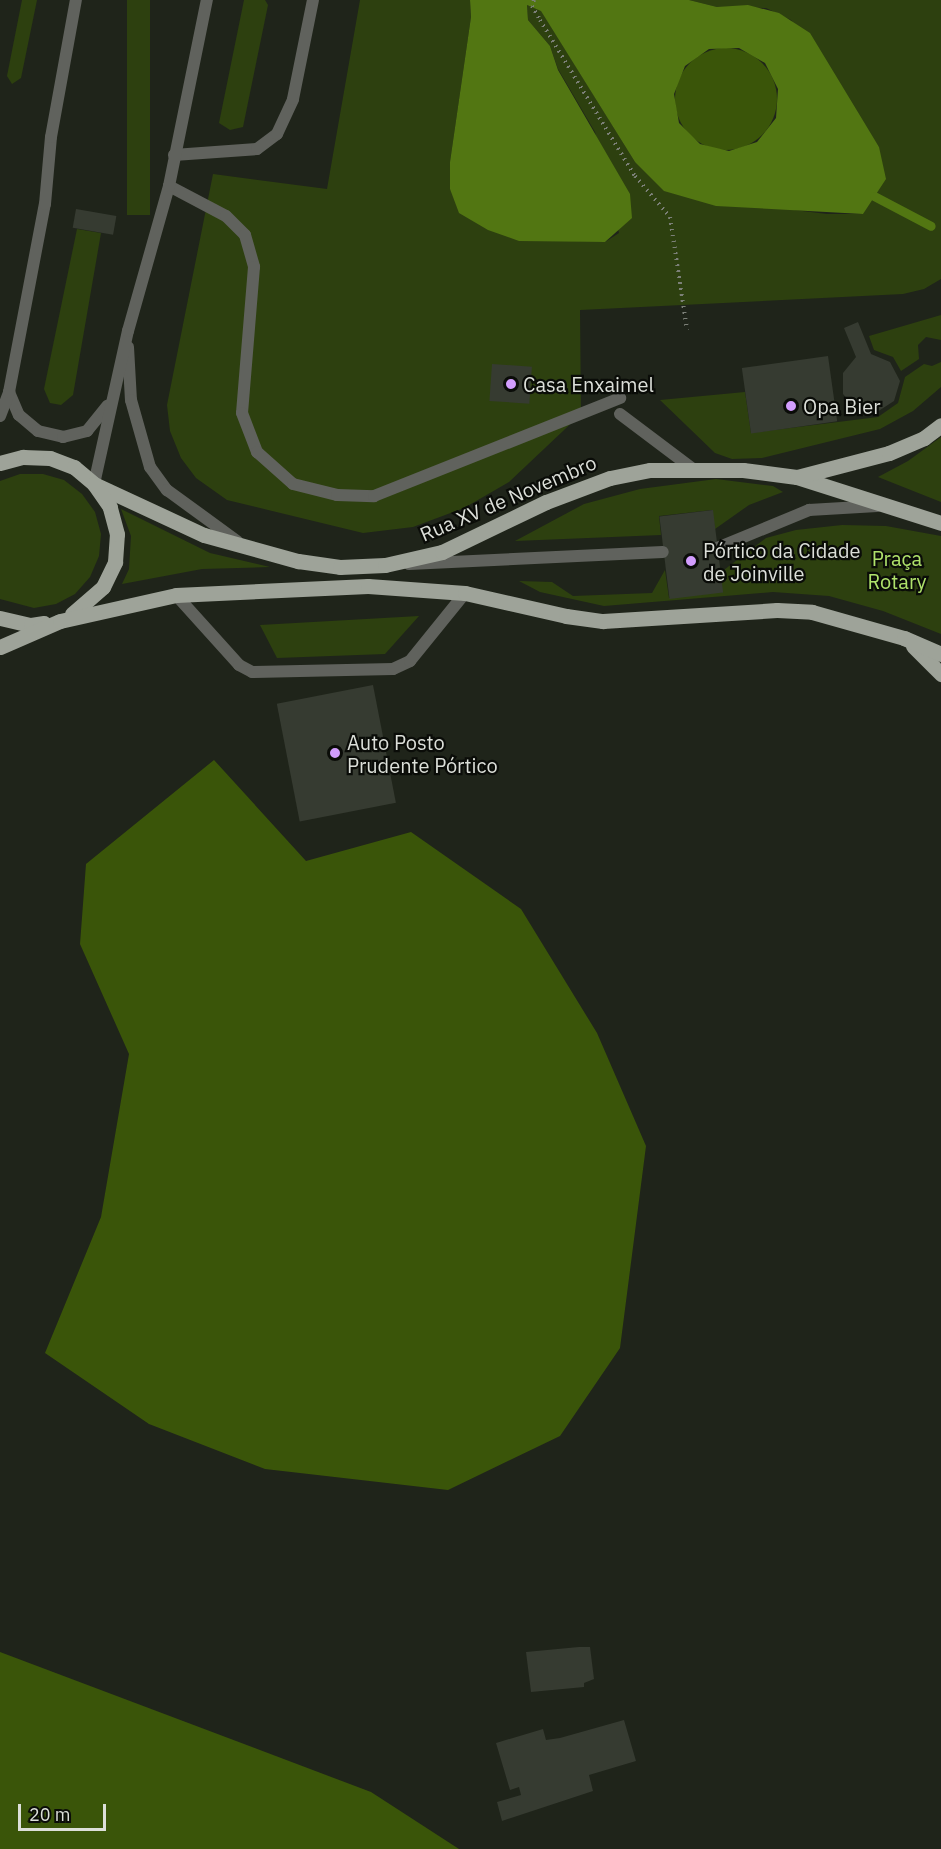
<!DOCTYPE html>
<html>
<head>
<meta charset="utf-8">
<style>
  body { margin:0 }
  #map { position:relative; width:941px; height:1849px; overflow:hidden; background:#1f241a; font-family:"IBM Plex Sans",sans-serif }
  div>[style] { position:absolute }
  .green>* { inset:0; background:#2d400f; transform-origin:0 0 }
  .forest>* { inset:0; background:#3a5509 }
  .round { border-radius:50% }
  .water>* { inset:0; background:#527612 }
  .stream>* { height:9px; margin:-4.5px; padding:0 4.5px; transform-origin:4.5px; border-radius:4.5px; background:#527612 }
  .building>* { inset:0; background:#363b31; transform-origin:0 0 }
  .path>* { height:4px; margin-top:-2px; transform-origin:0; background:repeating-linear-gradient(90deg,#7c8078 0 1.5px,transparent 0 6px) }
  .service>* { height:12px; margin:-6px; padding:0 6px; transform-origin:6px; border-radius:6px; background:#60625d }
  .primary>* { height:15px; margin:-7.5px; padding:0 7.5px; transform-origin:7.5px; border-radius:7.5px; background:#9ea399 }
  .dots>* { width:16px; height:16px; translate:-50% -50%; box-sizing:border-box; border:3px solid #0a0c08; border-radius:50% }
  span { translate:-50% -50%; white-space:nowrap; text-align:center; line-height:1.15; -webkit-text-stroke:4.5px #0a0c08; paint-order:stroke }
  .poi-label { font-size:20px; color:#dcdfd9 }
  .left { translate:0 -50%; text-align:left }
  .street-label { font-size:20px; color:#dcdfd9 }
  .park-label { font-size:20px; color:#afe26b }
  .scale { position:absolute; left:18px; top:1804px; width:88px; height:27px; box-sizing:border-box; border:3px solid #dcdfd9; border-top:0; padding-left:8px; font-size:18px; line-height:21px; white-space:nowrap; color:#dcdfd9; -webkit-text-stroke:4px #0a0c08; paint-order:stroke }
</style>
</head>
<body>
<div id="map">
  <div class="green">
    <div style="clip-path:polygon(22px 0,37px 0,21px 78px,12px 84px,7px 76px)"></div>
    <div style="left:127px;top:0;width:23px;height:215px"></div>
    <div style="clip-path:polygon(244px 0,265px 0,268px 5px,243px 127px,230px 130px,219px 123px)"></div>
    <div style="clip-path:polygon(360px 0,470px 0,471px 17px,450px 162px,450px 189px,570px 241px,605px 242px,619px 233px,595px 132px,558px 69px,550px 46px,528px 20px,527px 5px,541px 10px,635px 162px,794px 210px,827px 214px,863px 214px,879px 147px,791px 20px,766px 8px,717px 7px,689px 0,941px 0,941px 279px,924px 289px,903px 294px,580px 310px,581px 414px,509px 482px,464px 508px,413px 527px,363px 533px,227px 500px,196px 478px,181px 458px,170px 431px,167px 405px,213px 174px,327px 189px)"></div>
    <div style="clip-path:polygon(77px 229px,101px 233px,73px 395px,61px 405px,50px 403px,44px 389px)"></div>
    <div style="clip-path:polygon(941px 315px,941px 340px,926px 337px,918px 345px,919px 359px,901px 371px,893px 357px,874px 350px,869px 336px)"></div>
    <div style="clip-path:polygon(941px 362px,941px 387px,913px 411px,880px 429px,762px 458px,732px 459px,715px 453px,660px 400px,745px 392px,751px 433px,878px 417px,898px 403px,905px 377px,924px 364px,932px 366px)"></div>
    <div style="clip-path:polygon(941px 437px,941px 502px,878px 477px,908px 461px)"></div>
    <div style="clip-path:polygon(20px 474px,43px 474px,64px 480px,82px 494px,95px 512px,101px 534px,99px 556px,90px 577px,75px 594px,56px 604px,34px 608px,0 599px,0 481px)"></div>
    <div style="clip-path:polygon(716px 479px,773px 486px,783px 492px,749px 505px,715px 529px,712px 510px,659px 516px,661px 535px,515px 541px,584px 504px,640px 489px)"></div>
    <div style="clip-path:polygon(121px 509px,210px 553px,270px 567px,202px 569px,122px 584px,129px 569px,131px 536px)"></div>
    <div style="clip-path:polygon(842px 525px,886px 526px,941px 536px,941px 634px,883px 611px,829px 596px,773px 592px,604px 606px,540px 592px,519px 581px,552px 582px,573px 596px,652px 593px,665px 570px,669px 598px,722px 592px,720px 573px,766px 538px,796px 530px)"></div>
    <div style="clip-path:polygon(419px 616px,385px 654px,277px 658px,260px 625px)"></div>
  </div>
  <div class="forest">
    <div class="round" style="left:675px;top:48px;width:102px;height:102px"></div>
    <div style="clip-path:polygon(214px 760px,306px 861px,411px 832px,521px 909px,597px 1033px,646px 1146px,620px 1348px,560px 1436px,448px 1490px,265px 1469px,149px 1424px,45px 1353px,101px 1217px,129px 1054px,80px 944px,86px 864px)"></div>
    <div style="clip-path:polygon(0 1652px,371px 1792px,459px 1849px,0 1849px)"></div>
  </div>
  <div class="water">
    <div style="clip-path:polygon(evenodd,470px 0,689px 0,717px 7px,748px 5px,779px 13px,810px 33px,879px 147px,886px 179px,863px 214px,716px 206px,664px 191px,635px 162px,541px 11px,527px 5px,528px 20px,550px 46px,558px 70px,630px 194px,632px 218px,605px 242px,519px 241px,488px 230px,459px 213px,450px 189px,450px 162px,471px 17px,470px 0,739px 48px,765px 63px,778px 89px,776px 118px,757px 142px,729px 151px,700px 144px,679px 123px,674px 94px,685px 66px,709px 49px,739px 48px)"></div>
  </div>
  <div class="stream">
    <div style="left:874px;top:196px;width:64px;rotate:27.8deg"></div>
  </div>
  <div class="building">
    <div style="left:76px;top:209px;width:41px;height:19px;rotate:10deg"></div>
    <div style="clip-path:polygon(858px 322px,871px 354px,890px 362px,900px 381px,894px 401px,877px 412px,856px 409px,843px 394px,843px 373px,856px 357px,844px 328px)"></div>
    <div style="left:828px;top:356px;width:66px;height:87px;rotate:82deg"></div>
    <div style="left:492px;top:364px;width:40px;height:37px;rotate:4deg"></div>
    <div style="left:713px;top:510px;width:83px;height:54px;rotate:83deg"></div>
    <div style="left:373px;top:685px;width:120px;height:98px;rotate:79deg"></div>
    <div style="clip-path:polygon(579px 1647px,590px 1647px,594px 1679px,584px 1683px,584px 1687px,531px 1692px,526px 1652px)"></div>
    <div style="clip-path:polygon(624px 1720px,636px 1761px,589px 1775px,593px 1791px,502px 1821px,497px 1802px,521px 1795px,519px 1787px,510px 1790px,496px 1743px,543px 1729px,546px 1740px,560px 1738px)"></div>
  </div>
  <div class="path">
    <div style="left:534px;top:0;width:6px;rotate:108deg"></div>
    <div style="left:532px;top:6px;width:16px;rotate:60deg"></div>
    <div style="left:540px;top:20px;width:183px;rotate:58.7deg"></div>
    <div style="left:635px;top:176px;width:54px;rotate:49.5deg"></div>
    <div style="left:670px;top:217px;width:114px;rotate:81.4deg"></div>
  </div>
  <div class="service">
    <div style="left:174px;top:155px;width:83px;rotate:-4.1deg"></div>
    <div style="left:257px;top:149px;width:25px;rotate:-37deg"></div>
    <div style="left:277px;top:134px;width:38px;rotate:-65deg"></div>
    <div style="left:293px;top:99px;width:101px;rotate:-78.6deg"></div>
    <div style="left:169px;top:186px;width:64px;rotate:27.8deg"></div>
    <div style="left:226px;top:216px;width:27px;rotate:45deg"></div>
    <div style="left:245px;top:235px;width:33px;rotate:74deg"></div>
    <div style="left:254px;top:267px;width:146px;rotate:94.7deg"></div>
    <div style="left:242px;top:413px;width:42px;rotate:69deg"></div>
    <div style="left:257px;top:452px;width:48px;rotate:41.6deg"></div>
    <div style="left:293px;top:484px;width:45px;rotate:14deg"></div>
    <div style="left:337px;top:495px;width:37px;rotate:2deg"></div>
    <div style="left:374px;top:496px;width:265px;rotate:-21.7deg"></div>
    <div style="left:128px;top:347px;width:53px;rotate:86.8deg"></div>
    <div style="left:131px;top:400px;width:70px;rotate:74.2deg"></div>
    <div style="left:150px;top:467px;width:29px;rotate:54deg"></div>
    <div style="left:167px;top:490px;width:87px;rotate:36.1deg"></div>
    <div style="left:9px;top:392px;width:25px;rotate:67deg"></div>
    <div style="left:19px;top:415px;width:25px;rotate:40deg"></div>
    <div style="left:38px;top:431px;width:26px;rotate:13deg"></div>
    <div style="left:63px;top:437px;width:25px;rotate:-14deg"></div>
    <div style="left:87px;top:431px;width:33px;rotate:-51deg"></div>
    <div style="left:620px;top:414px;width:91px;rotate:37deg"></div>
    <div style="left:0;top:416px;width:26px;rotate:-69deg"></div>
    <div style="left:9px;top:392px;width:191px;rotate:-79.2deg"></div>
    <div style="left:45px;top:204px;width:67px;rotate:-84.9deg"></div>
    <div style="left:51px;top:137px;width:139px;rotate:-79.7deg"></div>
    <div style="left:94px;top:484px;width:157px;rotate:-77.5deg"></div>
    <div style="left:128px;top:331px;width:151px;rotate:-74.2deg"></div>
    <div style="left:169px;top:186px;width:190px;rotate:-78.5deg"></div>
    <div style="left:717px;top:548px;width:100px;rotate:-22.4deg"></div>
    <div style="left:809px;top:510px;width:68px;rotate:-3.4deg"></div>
    <div style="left:409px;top:564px;width:254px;rotate:-2.7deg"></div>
    <div style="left:176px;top:595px;width:94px;rotate:48deg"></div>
    <div style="left:239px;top:665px;width:15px;rotate:28deg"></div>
    <div style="left:252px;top:672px;width:141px;rotate:-1.2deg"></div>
    <div style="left:393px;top:669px;width:19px;rotate:-25deg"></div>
    <div style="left:410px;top:661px;width:87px;rotate:-51deg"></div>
  </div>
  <div class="primary">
    <div style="left:0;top:463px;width:24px;rotate:-15deg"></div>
    <div style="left:23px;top:457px;width:27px;rotate:2deg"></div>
    <div style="left:50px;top:458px;width:26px;rotate:21deg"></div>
    <div style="left:74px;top:467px;width:26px;rotate:40deg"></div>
    <div style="left:94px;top:484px;width:121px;rotate:24.9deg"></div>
    <div style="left:204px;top:535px;width:98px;rotate:15.5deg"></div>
    <div style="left:298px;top:561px;width:42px;rotate:8.1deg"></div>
    <div style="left:340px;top:567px;width:45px;rotate:-2.5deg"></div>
    <div style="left:385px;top:565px;width:58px;rotate:-12.8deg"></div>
    <div style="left:442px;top:552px;width:115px;rotate:-25.7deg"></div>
    <div style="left:546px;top:502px;width:68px;rotate:-20.6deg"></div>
    <div style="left:610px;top:478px;width:41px;rotate:-11.3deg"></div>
    <div style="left:650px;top:470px;width:93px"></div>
    <div style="left:743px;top:470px;width:54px;rotate:7.4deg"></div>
    <div style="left:797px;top:477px;width:151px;rotate:17.7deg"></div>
    <div style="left:797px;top:477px;width:95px;rotate:-14.6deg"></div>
    <div style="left:889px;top:453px;width:38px;rotate:-23deg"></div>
    <div style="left:924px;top:438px;width:21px;rotate:-37deg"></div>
    <div style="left:72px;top:614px;width:41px;rotate:-41.1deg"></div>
    <div style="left:103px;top:587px;width:28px;rotate:-64deg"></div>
    <div style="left:115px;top:562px;width:28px;rotate:-86deg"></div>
    <div style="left:117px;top:534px;width:28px;rotate:-105deg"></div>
    <div style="left:110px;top:507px;width:28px;rotate:-125deg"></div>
    <div style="left:0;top:618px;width:32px;rotate:13deg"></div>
    <div style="left:31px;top:625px;width:13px;rotate:-9deg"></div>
    <div style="left:913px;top:646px;width:40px;rotate:45deg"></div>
    <div style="left:0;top:647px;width:65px;rotate:-23.4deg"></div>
    <div style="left:60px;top:621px;width:119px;rotate:-12.6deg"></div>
    <div style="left:176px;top:595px;width:192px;rotate:-2.7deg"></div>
    <div style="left:368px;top:586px;width:97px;rotate:4.1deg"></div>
    <div style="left:465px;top:593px;width:104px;rotate:12.8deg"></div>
    <div style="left:566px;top:616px;width:37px;rotate:8deg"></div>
    <div style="left:603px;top:621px;width:174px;rotate:-3.6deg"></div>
    <div style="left:777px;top:610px;width:35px;rotate:3deg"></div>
    <div style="left:812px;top:612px;width:96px;rotate:15.8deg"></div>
    <div style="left:904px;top:638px;width:40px;rotate:23.4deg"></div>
  </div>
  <div class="dots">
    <div style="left:511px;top:384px;background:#d29dfd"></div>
    <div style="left:791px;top:406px;background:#d29dfd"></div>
    <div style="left:691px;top:561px;background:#d29dfd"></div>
    <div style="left:335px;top:753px;background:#d29dfd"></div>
  </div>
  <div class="poi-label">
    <span class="left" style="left:523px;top:384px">Casa Enxaimel</span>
    <span class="left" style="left:803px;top:406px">Opa Bier</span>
    <span class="left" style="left:703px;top:562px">Pórtico da Cidade<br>de Joinville</span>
    <span class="left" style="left:347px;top:754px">Auto Posto<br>Prudente Pórtico</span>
  </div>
  <div class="street-label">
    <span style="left:508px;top:498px;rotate:-23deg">Rua XV de Novembro</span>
  </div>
  <div class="park-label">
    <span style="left:897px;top:570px">Praça<br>Rotary</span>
  </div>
  <div class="scale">20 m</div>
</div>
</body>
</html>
